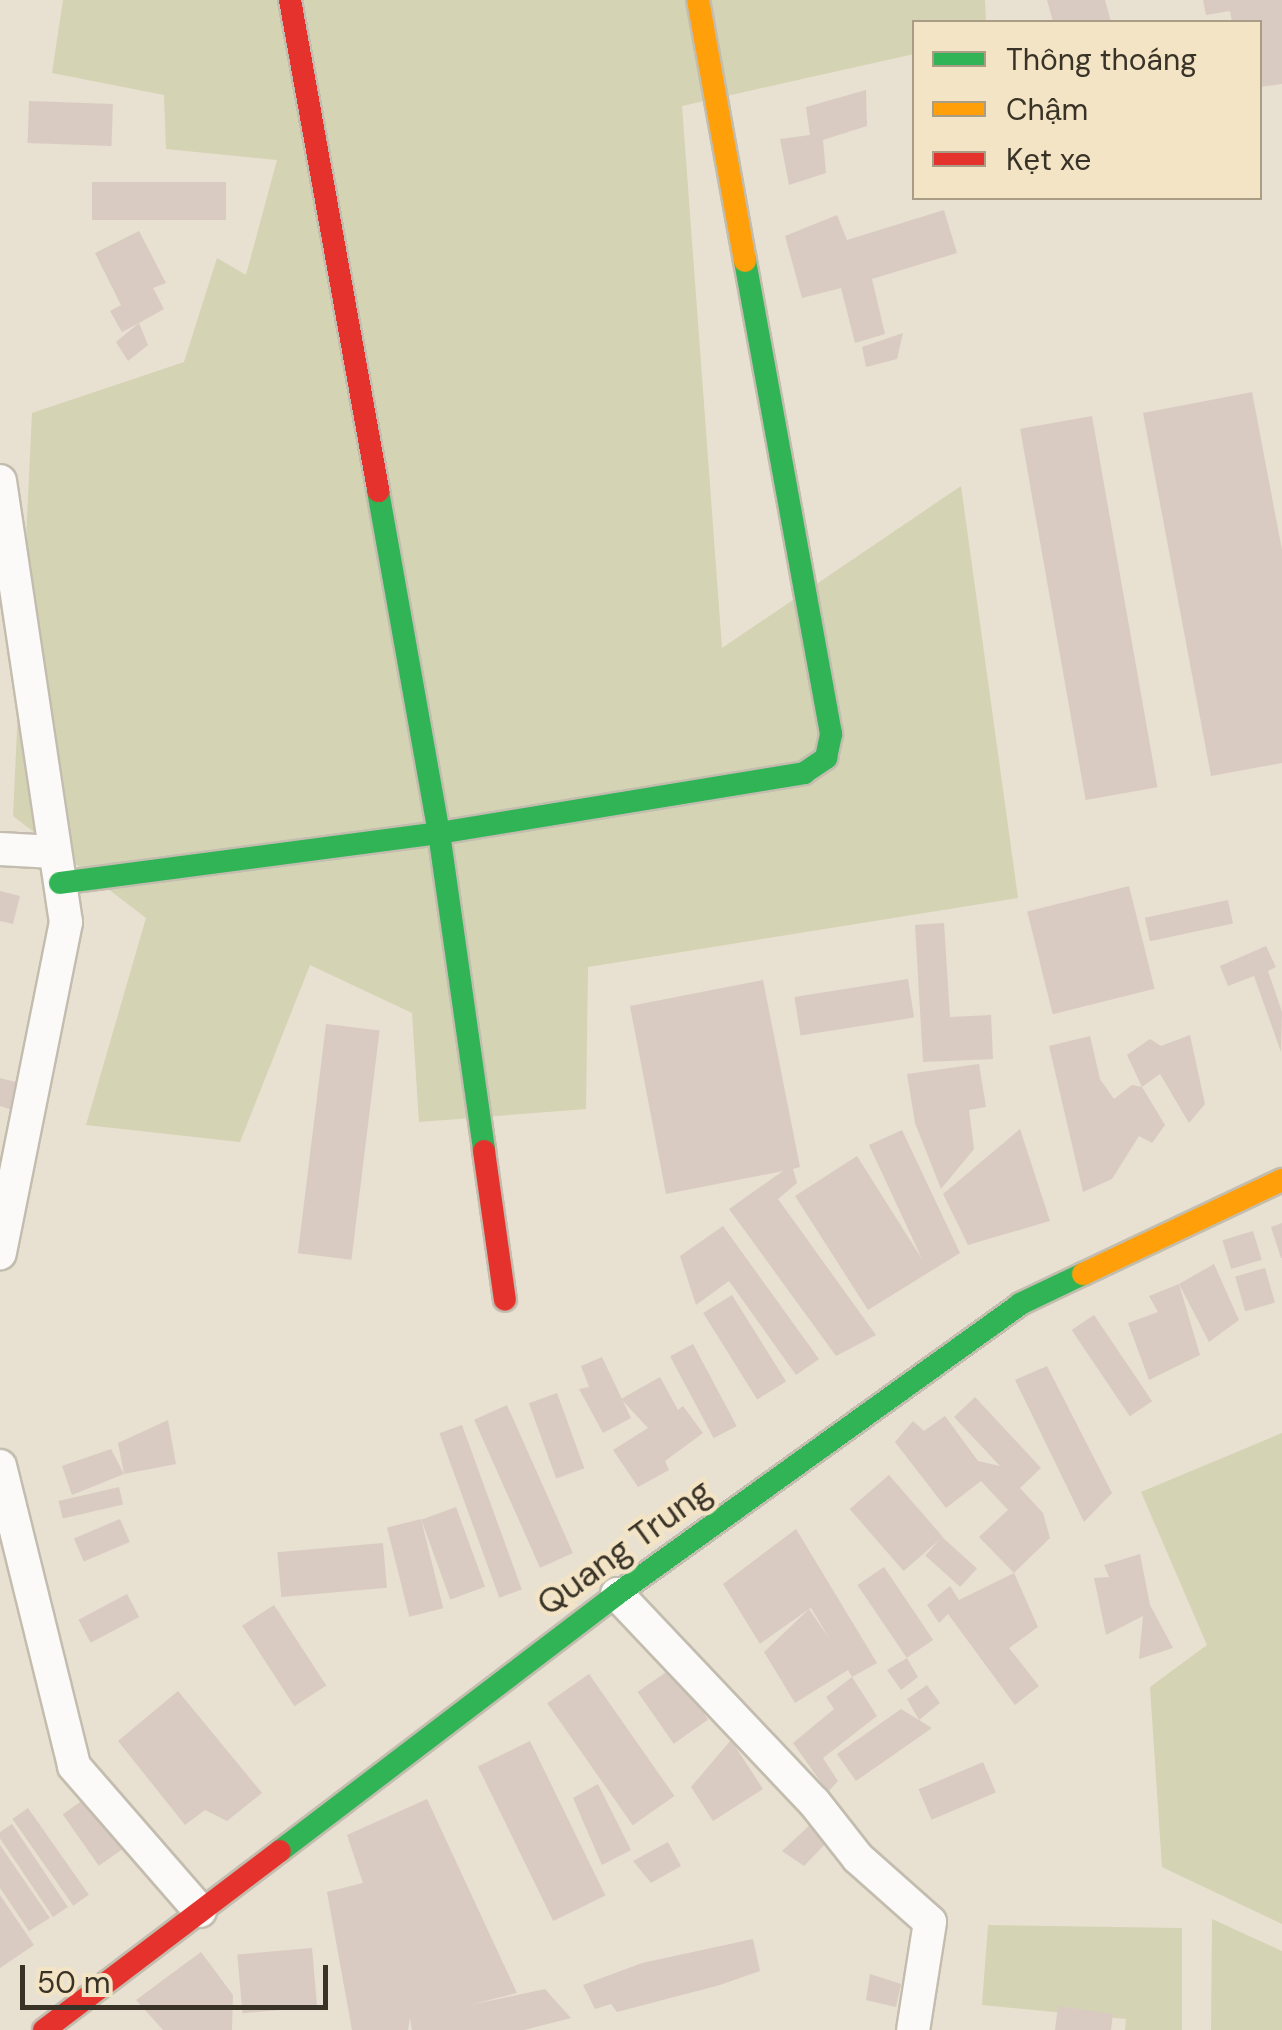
<!DOCTYPE html>
<html>
<head>
<meta charset="utf-8">
<style>
  body { margin:0 }
  #map { position:relative; width:1282px; height:2030px; overflow:hidden; background:#e8e0d0; font-family:"DM Sans",sans-serif }
  div>[style] { position:absolute }
  .green>* { inset:0; background:#d4d3b3 }
  .building>* { inset:0; background:#dacbc2; transform-origin:0 0 }
  .roads { filter:drop-shadow(2px 0 #c3bdaf) drop-shadow(-2px 0 #c3bdaf) drop-shadow(0 2px #c3bdaf) drop-shadow(0 -2px #c3bdaf) }
  .street>* { height:32px; margin:-16px; padding:0 16px; transform-origin:16px; border-radius:16px; background:#fcfaf8 }
  .fast>* { height:22px; margin:-11px; padding:0 11px; transform-origin:11px; border-radius:11px; background:#30b455 }
  .slow>* { height:22px; margin:-11px; padding:0 11px; transform-origin:11px; border-radius:11px; background:#ff9f0a }
  .jam>* { height:22px; margin:-11px; padding:0 11px; transform-origin:11px; border-radius:11px; background:#e5322d }
  span { translate:-50% -50%; white-space:nowrap; text-align:center; line-height:1.15; -webkit-text-stroke:9px #f3e4c5; paint-order:stroke }
  .street-label { font-size:35px; color:#393327 }
  .legend { position:absolute; left:912px; top:20px; width:350px; height:180px; box-sizing:border-box; background:#f3e4c5; border:2px solid #a99d86; margin:0; padding:12px 18px; list-style:none; font-size:30px; color:#393327 }
  .legend li { display:flex; align-items:center; gap:20px; height:50px }
  .legend b { width:50px; border:2px solid #a99d86 }
  .scale { position:absolute; left:20px; top:1965px; width:308px; height:45px; box-sizing:border-box; border:5px solid #393327; border-top:0; padding-left:12px; font-size:30px; line-height:35px; white-space:nowrap; color:#393327; -webkit-text-stroke:8px #f3e4c5; paint-order:stroke }
</style>
</head>
<body>
<div id="map">
  <div class="green">
    <div style="clip-path:polygon(63px 0,985px 0,986px 22px,914px 22px,914px 54px,682px 106px,722px 648px,961px 486px,1018px 898px,588px 967px,586px 1109px,419px 1122px,412px 1013px,310px 965px,240px 1142px,86px 1125px,146px 918px,13px 816px,32px 413px,184px 362px,217px 258px,246px 275px,277px 160px,166px 149px,164px 95px,52px 73px)"></div>
    <div style="clip-path:polygon(1282px 1433px,1282px 1924px,1162px 1867px,1150px 1687px,1207px 1645px,1141px 1492px)"></div>
    <div style="clip-path:polygon(1212px 1919px,1282px 1951px,1282px 2030px,1211px 2030px)"></div>
    <div style="clip-path:polygon(988px 1925px,1182px 1928px,1182px 2030px,1125px 2030px,1126px 2019px,982px 2005px)"></div>
  </div>
  <div class="building">
    <div style="clip-path:polygon(1047px 0,1105px 0,1111px 22px,1053px 22px)"></div>
    <div style="clip-path:polygon(1203px 0,1282px 0,1282px 84px,1260px 87px,1260px 22px,1232px 22px,1230px 11px,1206px 15px)"></div>
    <div style="clip-path:polygon(866px 90px,867px 126px,823px 140px,826px 173px,789px 185px,780px 139px,810px 135px,806px 107px)"></div>
    <div style="left:29px;top:101px;width:84px;height:42px;rotate:2deg"></div>
    <div style="left:92px;top:182px;width:134px;height:38px"></div>
    <div style="clip-path:polygon(944px 210px,957px 253px,872px 279px,885px 334px,855px 343px,841px 288px,802px 298px,785px 236px,837px 215px,847px 240px)"></div>
    <div style="clip-path:polygon(139px 231px,166px 283px,153px 288px,164px 309px,139px 323px,148px 345px,128px 361px,116px 342px,139px 323px,122px 332px,110px 311px,121px 305px,95px 253px)"></div>
    <div style="clip-path:polygon(903px 333px,897px 359px,866px 367px,862px 347px)"></div>
    <div style="clip-path:polygon(1252px 392px,1282px 550px,1282px 763px,1211px 776px,1143px 413px)"></div>
    <div style="left:1092px;top:416px;width:377px;height:73px;rotate:80deg"></div>
    <div style="left:1129px;top:886px;width:106px;height:105px;rotate:76deg"></div>
    <div style="clip-path:polygon(0 891px,20px 896px,13px 924px,0 921px)"></div>
    <div style="left:1228px;top:900px;width:24px;height:85px;rotate:78deg"></div>
    <div style="clip-path:polygon(944px 923px,950px 1017px,991px 1015px,993px 1059px,923px 1062px,915px 925px)"></div>
    <div style="clip-path:polygon(1266px 946px,1276px 967px,1268px 971px,1282px 1012px,1281px 1052px,1254px 976px,1228px 986px,1220px 966px)"></div>
    <div style="left:908px;top:979px;width:39px;height:115px;rotate:81deg"></div>
    <div style="clip-path:polygon(763px 980px,800px 1167px,793px 1169px,797px 1183px,778px 1199px,876px 1335px,836px 1356px,729px 1209px,783px 1171px,666px 1194px,630px 1006px)"></div>
    <div style="left:326px;top:1024px;width:54px;height:231px;rotate:7deg"></div>
    <div style="clip-path:polygon(1190px 1035px,1205px 1104px,1189px 1123px,1160px 1074px,1142px 1087px,1165px 1125px,1152px 1143px,1139px 1136px,1112px 1179px,1083px 1192px,1049px 1046px,1090px 1036px,1100px 1079px,1114px 1099px,1132px 1085px,1142px 1087px,1127px 1055px,1150px 1039px,1161px 1046px)"></div>
    <div style="clip-path:polygon(979px 1064px,986px 1107px,969px 1110px,974px 1149px,941px 1189px,915px 1123px,907px 1074px)"></div>
    <div style="clip-path:polygon(0 1078px,27px 1085px,19px 1112px,0 1106px)"></div>
    <div style="clip-path:polygon(1020px 1129px,1050px 1221px,968px 1245px,943px 1194px)"></div>
    <div style="clip-path:polygon(902px 1130px,960px 1253px,868px 1310px,795px 1196px,857px 1156px,922px 1259px,869px 1145px)"></div>
    <div style="clip-path:polygon(1282px 1223px,1282px 1258px,1281px 1258px,1271px 1227px)"></div>
    <div style="clip-path:polygon(723px 1226px,819px 1359px,796px 1375px,729px 1281px,696px 1305px,680px 1256px)"></div>
    <div style="left:1253px;top:1231px;width:30px;height:32px;rotate:73deg"></div>
    <div style="clip-path:polygon(1214px 1264px,1239px 1320px,1209px 1342px,1179px 1284px)"></div>
    <div style="left:1265px;top:1268px;width:36px;height:31px;rotate:74deg"></div>
    <div style="clip-path:polygon(1179px 1284px,1200px 1355px,1149px 1380px,1128px 1323px,1158px 1312px,1149px 1296px)"></div>
    <div style="left:732px;top:1295px;width:102px;height:34px;rotate:58deg"></div>
    <div style="left:1094px;top:1315px;width:104px;height:27px;rotate:56deg"></div>
    <div style="left:693px;top:1344px;width:93px;height:26px;rotate:62deg"></div>
    <div style="clip-path:polygon(602px 1357px,631px 1418px,603px 1433px,579px 1389px,589px 1387px,581px 1366px)"></div>
    <div style="clip-path:polygon(1047px 1366px,1112px 1493px,1084px 1522px,1015px 1380px)"></div>
    <div style="clip-path:polygon(660px 1377px,678px 1410px,683px 1406px,703px 1433px,665px 1461px,669px 1470px,638px 1487px,613px 1450px,648px 1428px,621px 1399px)"></div>
    <div style="left:557px;top:1393px;width:80px;height:30px;rotate:70deg"></div>
    <div style="clip-path:polygon(975px 1397px,1041px 1468px,1020px 1488px,1043px 1513px,1050px 1538px,1014px 1573px,1038px 1627px,1009px 1648px,1039px 1686px,1015px 1705px,948px 1614px,939px 1623px,927px 1605px,950px 1586px,959px 1600px,1014px 1573px,979px 1537px,1008px 1510px,981px 1481px,946px 1508px,895px 1442px,913px 1421px,924px 1431px,945px 1416px,978px 1461px,1000px 1466px,954px 1417px)"></div>
    <div style="left:507px;top:1405px;width:162px;height:36px;rotate:66deg"></div>
    <div style="clip-path:polygon(168px 1420px,176px 1464px,124px 1474px,118px 1443px)"></div>
    <div style="left:462px;top:1425px;width:175px;height:24px;rotate:70deg"></div>
    <div style="clip-path:polygon(111px 1449px,124px 1474px,72px 1495px,62px 1466px)"></div>
    <div style="left:889px;top:1475px;width:82px;height:52px;rotate:49deg"></div>
    <div style="left:119px;top:1487px;width:18px;height:62px;rotate:77deg"></div>
    <div style="left:456px;top:1507px;width:85px;height:37px;rotate:70deg"></div>
    <div style="left:120px;top:1519px;width:25px;height:50px;rotate:67deg"></div>
    <div style="left:421px;top:1519px;width:92px;height:35px;rotate:76deg"></div>
    <div style="clip-path:polygon(796px 1529px,877px 1663px,852px 1677px,848px 1670px,795px 1703px,764px 1652px,809px 1609px,831px 1641px,811px 1608px,809px 1609px,778px 1631px,760px 1644px,723px 1584px)"></div>
    <div style="left:942px;top:1537px;width:47px;height:25px;rotate:42deg"></div>
    <div style="left:383px;top:1543px;width:45px;height:106px;rotate:85deg"></div>
    <div style="clip-path:polygon(1140px 1554px,1150px 1605px,1173px 1648px,1139px 1659px,1143px 1616px,1106px 1635px,1094px 1578px,1109px 1577px,1104px 1565px)"></div>
    <div style="left:884px;top:1567px;width:88px;height:32px;rotate:56deg"></div>
    <div style="left:127px;top:1594px;width:26px;height:55px;rotate:62deg"></div>
    <div style="left:274px;top:1605px;width:96px;height:38px;rotate:57deg"></div>
    <div style="clip-path:polygon(907px 1658px,918px 1677px,901px 1690px,887px 1670px)"></div>
    <div style="left:672px;top:1668px;width:63px;height:42px;rotate:55deg"></div>
    <div style="left:589px;top:1674px;width:149px;height:51px;rotate:55deg"></div>
    <div style="clip-path:polygon(852px 1677px,877px 1716px,823px 1758px,838px 1781px,828px 1792px,793px 1743px,834px 1709px,826px 1697px)"></div>
    <div style="clip-path:polygon(927px 1685px,940px 1703px,919px 1720px,907px 1699px)"></div>
    <div style="clip-path:polygon(178px 1691px,262px 1793px,227px 1821px,205px 1810px,185px 1825px,118px 1741px)"></div>
    <div style="clip-path:polygon(901px 1709px,932px 1728px,856px 1781px,837px 1754px)"></div>
    <div style="clip-path:polygon(731px 1740px,763px 1789px,713px 1821px,691px 1787px)"></div>
    <div style="left:530px;top:1741px;width:172px;height:58px;rotate:64deg"></div>
    <div style="left:983px;top:1762px;width:33px;height:70px;rotate:67deg"></div>
    <div style="clip-path:polygon(598px 1784px,631px 1850px,602px 1865px,573px 1798px)"></div>
    <div style="left:93px;top:1793px;width:63px;height:37px;rotate:55deg"></div>
    <div style="clip-path:polygon(427px 1799px,517px 1993px,470px 2005px,545px 1989px,571px 2018px,524px 2030px,412px 2030px,410px 2018px,408px 2030px,352px 2030px,327px 1892px,363px 1883px,347px 1835px)"></div>
    <div style="left:28px;top:1808px;width:106px;height:19px;rotate:55deg"></div>
    <div style="clip-path:polygon(812px 1823px,831px 1838px,804px 1866px,782px 1851px)"></div>
    <div style="left:12px;top:1824px;width:100px;height:18px;rotate:56deg"></div>
    <div style="clip-path:polygon(668px 1842px,681px 1866px,651px 1883px,633px 1861px)"></div>
    <div style="clip-path:polygon(0 1845px,50px 1918px,29px 1931px,0 1888px)"></div>
    <div style="clip-path:polygon(0 1895px,34px 1945px,0 1968px)"></div>
    <div style="clip-path:polygon(753px 1939px,760px 1971px,720px 1985px,617px 2012px,611px 2004px,595px 2009px,583px 1985px,642px 1963px)"></div>
    <div style="left:312px;top:1948px;width:59px;height:75px;rotate:85deg"></div>
    <div style="clip-path:polygon(201px 1952px,233px 1995px,232px 2030px,163px 2030px,136px 2000px)"></div>
    <div style="clip-path:polygon(870px 1974px,901px 1984px,896px 2007px,866px 2000px)"></div>
    <div style="clip-path:polygon(1058px 2006px,1113px 2014px,1111px 2030px,1055px 2030px)"></div>
  </div>
  <div class="roads">
    <div class="street">
      <div style="left:0;top:481px;width:446px;rotate:81.5deg"></div>
      <div style="left:66px;top:922px;width:338px;rotate:101.3deg"></div>
      <div style="left:0;top:849px;width:54px;rotate:3.2deg"></div>
      <div style="left:0;top:1466px;width:309px;rotate:76.1deg"></div>
      <div style="left:74px;top:1766px;width:192px;rotate:49deg"></div>
      <div style="left:617px;top:1594px;width:286px;rotate:46.6deg"></div>
      <div style="left:814px;top:1802px;width:71px;rotate:51.8deg"></div>
      <div style="left:858px;top:1858px;width:96px;rotate:41.6deg"></div>
      <div style="left:930px;top:1922px;width:109px;rotate:98.9deg"></div>
    </div>
    <div class="fast">
      <div style="left:378px;top:491px;width:347px;rotate:79.9deg"></div>
      <div style="left:439px;top:833px;width:321px;rotate:81.9deg"></div>
      <div style="left:60px;top:883px;width:382px;rotate:-7.5deg"></div>
      <div style="left:439px;top:833px;width:370px;rotate:-9.3deg"></div>
      <div style="left:804px;top:773px;width:27px;rotate:-34deg"></div>
      <div style="left:826px;top:758px;width:25px;rotate:-78deg"></div>
      <div style="left:831px;top:734px;width:481px;rotate:-100.3deg"></div>
      <div style="left:280px;top:1851px;width:424px;rotate:-37.3deg"></div>
      <div style="left:617px;top:1594px;width:496px;rotate:-35.7deg"></div>
      <div style="left:1020px;top:1304px;width:70px;rotate:-25.5deg"></div>
    </div>
    <div class="slow">
      <div style="left:698px;top:0;width:265px;rotate:79.8deg"></div>
      <div style="left:1083px;top:1274px;width:220px;rotate:-25.3deg"></div>
    </div>
    <div class="jam">
      <div style="left:290px;top:0;width:499px;rotate:79.8deg"></div>
      <div style="left:484px;top:1151px;width:150px;rotate:82deg"></div>
      <div style="left:44px;top:2030px;width:296px;rotate:-37.2deg"></div>
    </div>
  </div>
  <div class="street-label">
    <span style="left:624px;top:1547px;rotate:-36deg">Quang Trung</span>
  </div>
  <ul class="legend">
  <li><b style="height:12px;background:#30b455"></b>Thông thoáng</li>
  <li><b style="height:12px;background:#ff9f0a"></b>Chậm</li>
  <li><b style="height:12px;background:#e5322d"></b>Kẹt xe</li>
  </ul>
  <div class="scale">50 m</div>
</div>
</body>
</html>
